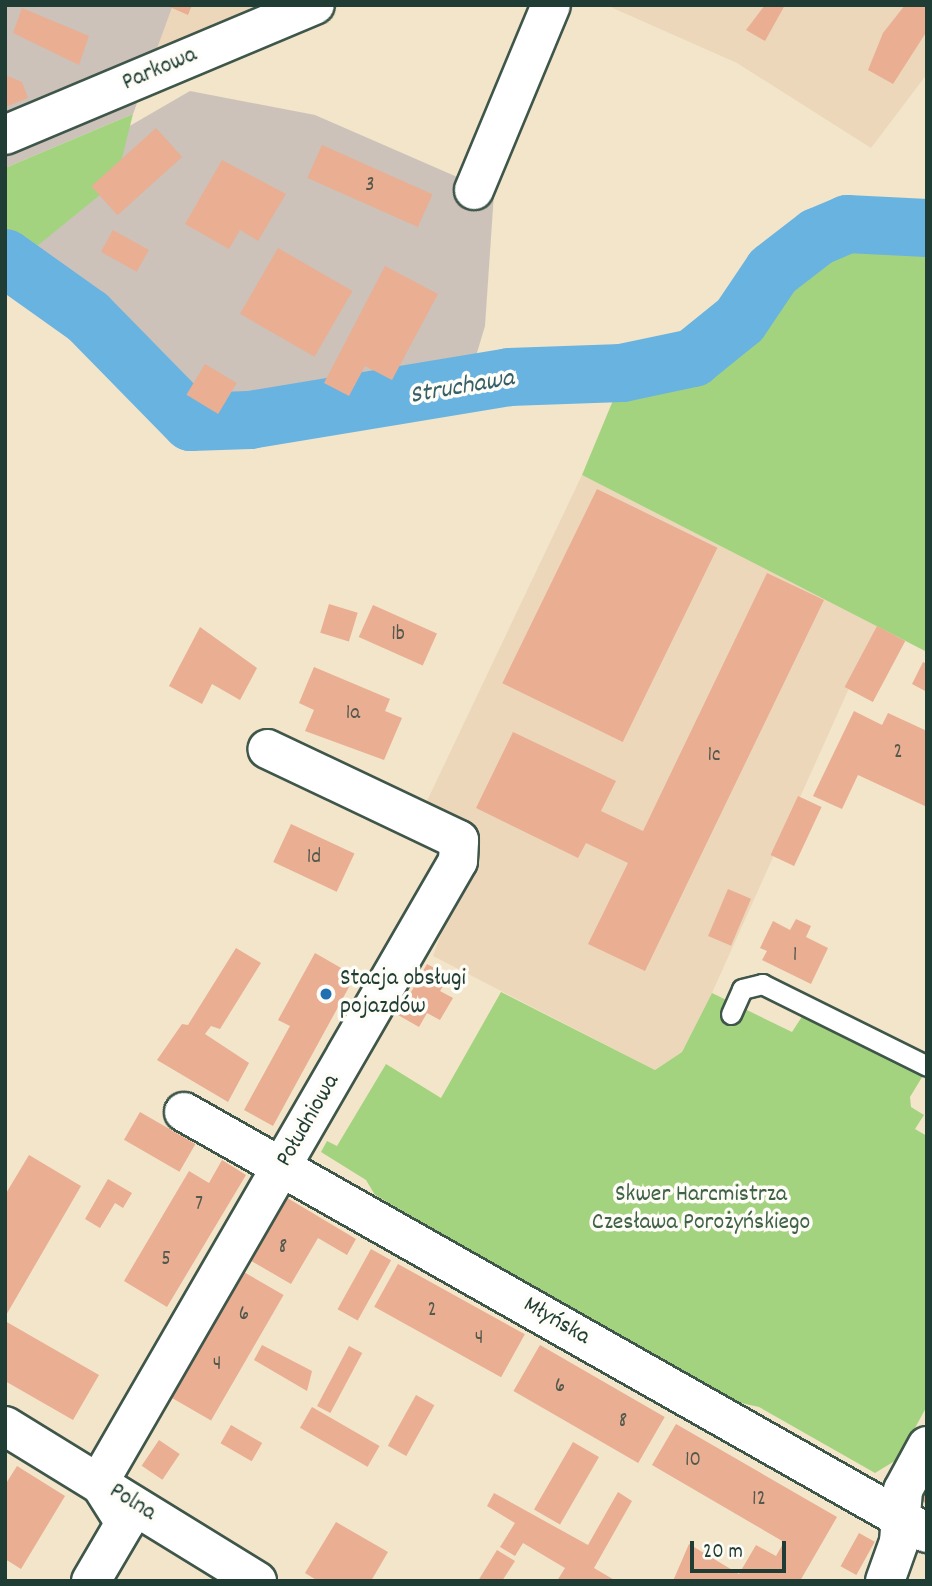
<!DOCTYPE html>
<html>
<head>
<meta charset="utf-8">
<style>
  body { margin:0 }
  #map { position:relative; width:932px; height:1586px; overflow:hidden; background:#f2e5ca; font-family:Dekko,sans-serif }
  div>[style] { position:absolute }
  .built>* { inset:0; background:#edd7bb }
  .industrial>* { inset:0; background:#ccc2b9 }
  .green>* { inset:0; background:#a4d380 }
  .river>* { height:58px; margin:-29px; padding:0 29px; transform-origin:29px; border-radius:29px; background:#69b3e1 }
  .building>* { inset:0; background:#eaae92; transform-origin:0 0 }
  .roads { filter:drop-shadow(2px 0 #3f564a) drop-shadow(-2px 0 #3f564a) drop-shadow(0 2px #3f564a) drop-shadow(0 -2px #3f564a) }
  .lane>* { height:19px; margin:-9.5px; padding:0 9.5px; transform-origin:9.5px; border-radius:9.5px; background:#fff }
  .street>* { height:38px; margin:-19px; padding:0 19px; transform-origin:19px; border-radius:19px; background:#fff }
  .dots>* { width:19px; height:19px; translate:-50% -50%; box-sizing:border-box; border:4px solid #fdfcf7; border-radius:50% }
  span { translate:-50% -50%; white-space:nowrap; text-align:center; line-height:1.15; -webkit-text-stroke:7px #fdfcf7; paint-order:stroke }
  .number-label { font-size:21px; color:#52594c }
  .number-label span { -webkit-text-stroke-width:0 }
  .street-label { font-size:24px; color:#1f3d34 }
  .poi-label { font-size:24px; color:#1f3d34 }
  .left { translate:0 -50%; text-align:left }
  .park-label { font-size:24px; color:#406247 }
  .water-label { font-size:26px; color:#356068; font-style:italic }
  .frame { position:absolute; inset:0; border:7px solid #1f3d34; pointer-events:none }
  .scale { position:absolute; left:690px; top:1541px; width:96px; height:32px; box-sizing:border-box; border:4px solid #1f3d34; border-top:0; padding-left:9px; font-size:21px; line-height:24px; white-space:nowrap; color:#1f3d34; -webkit-text-stroke:5px #fdfcf7; paint-order:stroke }
</style>
</head>
<body>
<div id="map">
  <div class="built">
    <div style="clip-path:polygon(173px 5px,266px 5px,156px 51px)"></div>
    <div style="clip-path:polygon(606px 5px,927px 5px,927px 74px,871px 148px,737px 63px)"></div>
    <div style="clip-path:polygon(582px 475px,877px 626px,712px 993px,682px 1052px,655px 1070px,433px 956px,479px 831px,426px 803px)"></div>
  </div>
  <div class="industrial">
    <div style="clip-path:polygon(5px 5px,173px 5px,133px 114px,5px 168px)"></div>
    <div style="clip-path:polygon(190px 91px,315px 115px,494px 193px,485px 326px,473px 366px,349px 396px,191px 411px,11px 242px,83px 153px)"></div>
  </div>
  <div class="green">
    <div style="clip-path:polygon(133px 114px,116px 182px,5px 272px,5px 168px)"></div>
    <div style="clip-path:polygon(927px 246px,927px 652px,582px 475px,614px 398px,703px 366px,840px 249px)"></div>
    <div style="clip-path:polygon(501px 992px,655px 1070px,682px 1052px,712px 993px,792px 1032px,805px 1012px,927px 1069px,910px 1097px,911px 1107px,924px 1115px,915px 1129px,927px 1136px,927px 1406px,898px 1459px,875px 1473px,759px 1407px,728px 1400px,375px 1195px,366px 1180px,321px 1152px,327px 1141px,337px 1146px,386px 1064px,441px 1098px)"></div>
  </div>
  <div class="river">
    <div style="left:5px;top:258px;width:102px;rotate:35.4deg"></div>
    <div style="left:88px;top:317px;width:147px;rotate:45.6deg"></div>
    <div style="left:191px;top:422px;width:59px;rotate:-1.9deg"></div>
    <div style="left:250px;top:420px;width:263px;rotate:-9.4deg"></div>
    <div style="left:509px;top:377px;width:113px;rotate:-2deg"></div>
    <div style="left:622px;top:373px;width:73px;rotate:-11.9deg"></div>
    <div style="left:693px;top:358px;width:60px;rotate:-39deg"></div>
    <div style="left:740px;top:320px;width:59px;rotate:-56deg"></div>
    <div style="left:773px;top:271px;width:56px;rotate:-37.7deg"></div>
    <div style="left:817px;top:237px;width:33px;rotate:-23deg"></div>
    <div style="left:847px;top:224px;width:80px;rotate:2.9deg"></div>
  </div>
  <div class="building">
    <div style="clip-path:polygon(165px 5px,192px 5px,188px 15px)"></div>
    <div style="clip-path:polygon(765px 5px,785px 5px,765px 41px,746px 30px)"></div>
    <div style="clip-path:polygon(905px 5px,927px 5px,927px 31px,893px 84px,868px 70px,883px 33px)"></div>
    <div style="clip-path:polygon(22px 8px,89px 36px,79px 65px,13px 33px)"></div>
    <div style="clip-path:polygon(5px 75px,22px 82px,28px 98px,5px 107px)"></div>
    <div style="left:156px;top:128px;width:39px;height:87px;rotate:48deg"></div>
    <div style="left:322px;top:145px;width:121px;height:36px;rotate:24deg"></div>
    <div style="clip-path:polygon(222px 160px,286px 194px,258px 241px,240px 230px,229px 249px,185px 224px)"></div>
    <div style="left:113px;top:230px;width:41px;height:25px;rotate:29deg"></div>
    <div style="left:278px;top:248px;width:86px;height:76px;rotate:30deg"></div>
    <div style="clip-path:polygon(385px 266px,438px 294px,392px 380px,365px 366px,349px 396px,324px 383px)"></div>
    <div style="left:205px;top:364px;width:37px;height:36px;rotate:31deg"></div>
    <div style="left:597px;top:489px;width:134px;height:216px;rotate:26deg"></div>
    <div style="clip-path:polygon(767px 573px,824px 600px,645px 971px,588px 944px,628px 863px,586px 843px,578px 858px,476px 808px,513px 732px,616px 781px,601px 811px,643px 831px)"></div>
    <div style="left:329px;top:604px;width:30px;height:30px;rotate:17deg"></div>
    <div style="left:373px;top:605px;width:70px;height:35px;rotate:24deg"></div>
    <div style="left:877px;top:626px;width:32px;height:69px;rotate:28deg"></div>
    <div style="clip-path:polygon(200px 627px,257px 668px,240px 700px,212px 684px,202px 704px,169px 686px)"></div>
    <div style="clip-path:polygon(923px 662px,927px 664px,927px 692px,912px 684px)"></div>
    <div style="clip-path:polygon(314px 667px,390px 699px,385px 711px,402px 718px,384px 760px,305px 731px,314px 710px,299px 703px)"></div>
    <div style="clip-path:polygon(854px 711px,882px 725px,888px 713px,927px 731px,927px 807px,858px 775px,842px 809px,813px 796px)"></div>
    <div style="left:798px;top:796px;width:26px;height:65px;rotate:25deg"></div>
    <div style="left:291px;top:824px;width:70px;height:42px;rotate:25deg"></div>
    <div style="left:728px;top:889px;width:25px;height:51px;rotate:23deg"></div>
    <div style="clip-path:polygon(796px 919px,811px 926px,806px 937px,828px 948px,811px 984px,762px 960px,767px 951px,760px 948px,773px 921px,790px 930px)"></div>
    <div style="clip-path:polygon(236px 948px,261px 963px,220px 1029px,211px 1026px,205px 1034px,249px 1063px,228px 1102px,157px 1060px,182px 1024px,188px 1025px)"></div>
    <div style="clip-path:polygon(315px 953px,355px 976px,273px 1126px,244px 1110px,290px 1026px,278px 1020px)"></div>
    <div style="clip-path:polygon(427px 964px,449px 976px,440px 991px,453px 998px,440px 1020px,427px 1013px,419px 1027px,398px 1015px)"></div>
    <div style="left:140px;top:1112px;width:64px;height:32px;rotate:30deg"></div>
    <div style="clip-path:polygon(29px 1155px,81px 1186px,5px 1317px,5px 1195px)"></div>
    <div style="clip-path:polygon(222px 1160px,246px 1175px,167px 1307px,124px 1281px,189px 1171px,209px 1183px)"></div>
    <div style="clip-path:polygon(108px 1179px,132px 1193px,123px 1208px,115px 1203px,100px 1228px,85px 1219px)"></div>
    <div style="clip-path:polygon(284px 1196px,356px 1239px,347px 1255px,318px 1238px,291px 1284px,248px 1259px)"></div>
    <div style="left:371px;top:1249px;width:23px;height:69px;rotate:29deg"></div>
    <div style="left:398px;top:1264px;width:145px;height:49px;rotate:29deg"></div>
    <div style="left:242px;top:1271px;width:48px;height:145px;rotate:30deg"></div>
    <div style="clip-path:polygon(5px 1321px,99px 1375px,73px 1420px,5px 1381px)"></div>
    <div style="clip-path:polygon(262px 1345px,312px 1371px,307px 1391px,254px 1360px)"></div>
    <div style="left:540px;top:1345px;width:144px;height:53px;rotate:30deg"></div>
    <div style="left:349px;top:1346px;width:15px;height:68px;rotate:28deg"></div>
    <div style="left:416px;top:1395px;width:21px;height:58px;rotate:29deg"></div>
    <div style="left:312px;top:1407px;width:78px;height:24px;rotate:30deg"></div>
    <div style="clip-path:polygon(676px 1424px,837px 1517px,800px 1581px,673px 1581px,689px 1544px,739px 1574px,756px 1545px,776px 1556px,784px 1542px,652px 1465px)"></div>
    <div style="left:231px;top:1425px;width:36px;height:21px;rotate:30deg"></div>
    <div style="left:159px;top:1440px;width:25px;height:31px;rotate:34deg"></div>
    <div style="left:573px;top:1442px;width:30px;height:78px;rotate:30deg"></div>
    <div style="clip-path:polygon(17px 1466px,65px 1496px,21px 1569px,5px 1559px,5px 1485px)"></div>
    <div style="clip-path:polygon(927px 1472px,927px 1504px,914px 1496px)"></div>
    <div style="clip-path:polygon(618px 1492px,632px 1501px,594px 1568px,616px 1581px,557px 1581px,565px 1568px,523px 1543px,515px 1556px,500px 1547px,515px 1523px,487px 1506px,494px 1493px,588px 1545px)"></div>
    <div style="clip-path:polygon(336px 1522px,388px 1552px,371px 1581px,318px 1581px,305px 1573px)"></div>
    <div style="left:859px;top:1533px;width:18px;height:38px;rotate:29deg"></div>
    <div style="clip-path:polygon(497px 1550px,515px 1561px,502px 1581px,478px 1581px)"></div>
  </div>
  <div class="roads">
    <div class="lane">
      <div style="left:731px;top:1014px;width:27px;rotate:-66deg"></div>
      <div style="left:742px;top:989px;width:21px;rotate:-14deg"></div>
      <div style="left:762px;top:984px;width:184px;rotate:26.4deg"></div>
    </div>
    <div class="street">
      <div style="left:5px;top:135px;width:336px;rotate:-22.8deg"></div>
      <div style="left:474px;top:190px;width:200px;rotate:-67.4deg"></div>
      <div style="left:184px;top:1112px;width:854px;rotate:29.54deg"></div>
      <div style="left:5px;top:1426px;width:296px;rotate:31.6deg"></div>
      <div style="left:91px;top:1581px;width:67px;rotate:-59.6deg"></div>
      <div style="left:125px;top:1523px;width:49px;rotate:-122.4deg"></div>
      <div style="left:99px;top:1482px;width:717px;rotate:-59.97deg"></div>
      <div style="left:458px;top:861px;width:21px;rotate:-87deg"></div>
      <div style="left:459px;top:840px;width:212px;rotate:-154.6deg"></div>
      <div style="left:885px;top:1581px;width:41px;rotate:-70.3deg"></div>
      <div style="left:899px;top:1542px;width:52px;rotate:-85.6deg"></div>
      <div style="left:903px;top:1490px;width:50px;rotate:-61.4deg"></div>
    </div>
  </div>
  <div class="dots">
    <div style="left:326px;top:994px;background:#1f6fb2"></div>
  </div>
  <div class="number-label">
    <span style="left:370px;top:186px">3</span>
    <span style="left:398px;top:635px">1b</span>
    <span style="left:353px;top:714px">1a</span>
    <span style="left:898px;top:753px">2</span>
    <span style="left:714px;top:756px">1c</span>
    <span style="left:314px;top:858px">1d</span>
    <span style="left:795px;top:956px">1</span>
    <span style="left:199px;top:1205px">7</span>
    <span style="left:283px;top:1248px">8</span>
    <span style="left:166px;top:1260px">5</span>
    <span style="left:432px;top:1311px">2</span>
    <span style="left:244px;top:1315px">6</span>
    <span style="left:479px;top:1339px">4</span>
    <span style="left:217px;top:1365px">4</span>
    <span style="left:560px;top:1387px">6</span>
    <span style="left:623px;top:1422px">8</span>
    <span style="left:693px;top:1461px">10</span>
    <span style="left:759px;top:1500px">12</span>
  </div>
  <div class="street-label">
    <span style="left:160px;top:70px;rotate:-23deg">Parkowa</span>
    <span style="left:309px;top:1121px;rotate:-60deg">Południowa</span>
    <span style="left:556px;top:1322px;rotate:30deg">Młyńska</span>
    <span style="left:132px;top:1503px;rotate:32deg">Polna</span>
  </div>
  <div class="poi-label">
    <span class="left" style="left:340px;top:994px">Stacja obsługi<br>pojazdów</span>
  </div>
  <div class="park-label">
    <span style="left:701px;top:1210px">Skwer Harcmistrza<br>Czesława Porożyńskiego</span>
  </div>
  <div class="water-label">
    <span style="left:462px;top:388px;rotate:-10deg">Struchawa</span>
  </div>
  <div class="frame"></div>
  <div class="scale">20 m</div>
</div>
</body>
</html>
